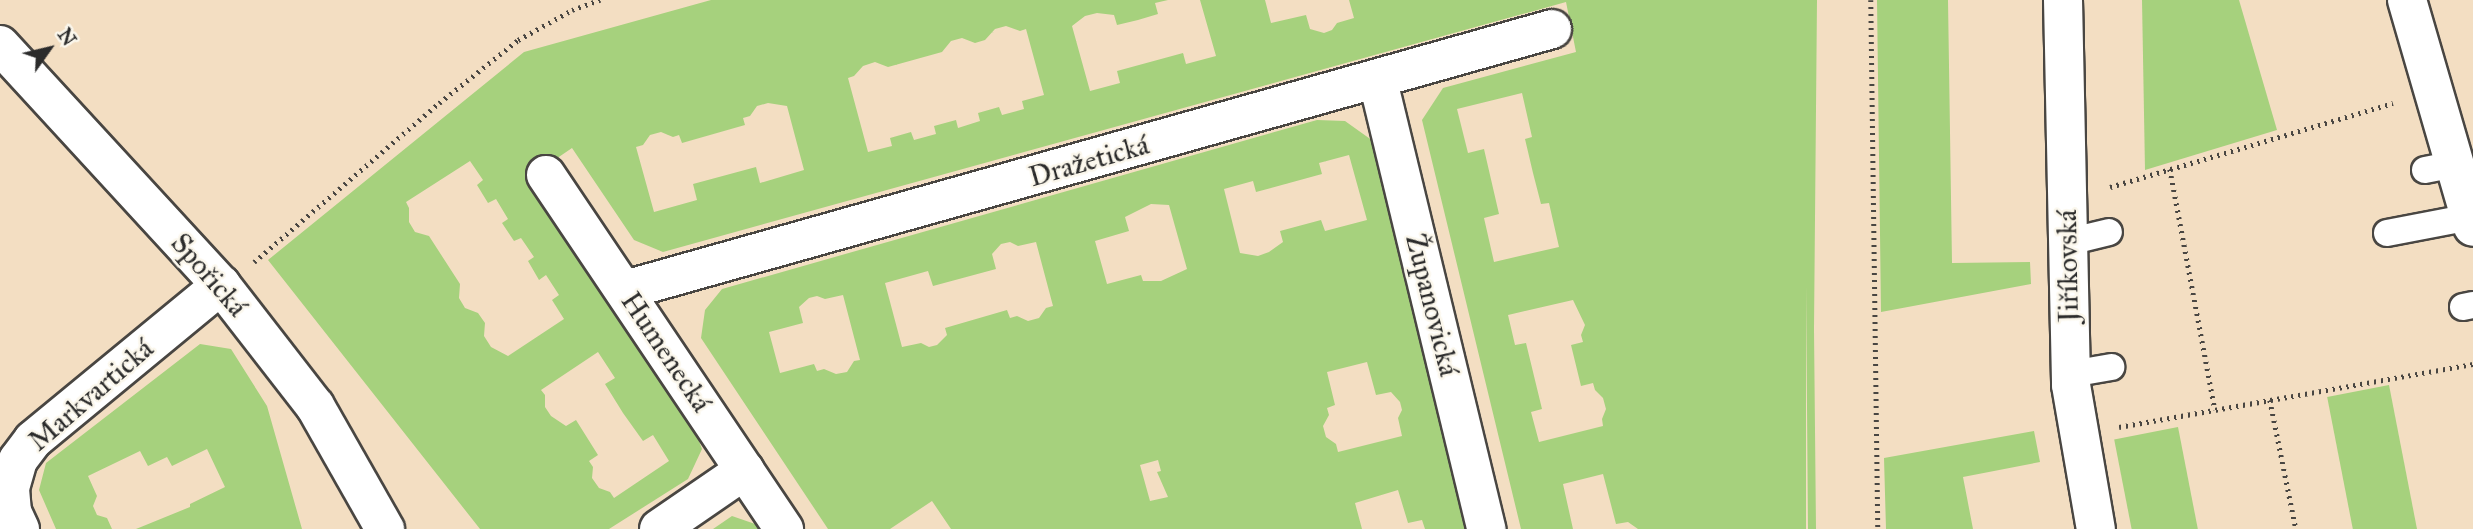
<!DOCTYPE html>
<html>
<head>
<meta charset="utf-8">
<style>
  body { margin:0 }
  #map { position:relative; width:2473px; height:529px; overflow:hidden; background:#f3dec2; font-family:"IM FELL Great Primer",serif }
  div>[style] { position:absolute }
  .green>* { inset:0; background:#a6d17d; transform-origin:0 0 }
  .path>* { height:4.5px; margin-top:-2.25px; transform-origin:0; background:repeating-linear-gradient(90deg,#494642 0 2px,transparent 0 7px) }
  .roads { filter:drop-shadow(2px 0 #494642) drop-shadow(-2px 0 #494642) drop-shadow(0 2px #494642) drop-shadow(0 -2px #494642) }
  .service>* { height:26px; margin:-13px; padding:0 13px; transform-origin:13px; border-radius:13px; background:#fff }
  .minor>* { height:38px; margin:-19px; padding:0 19px; transform-origin:19px; border-radius:19px; background:#fff }
  .tertiary>* { height:38px; margin:-19px; padding:0 19px; transform-origin:19px; border-radius:19px; background:#fff }
  span { translate:-50% -50%; white-space:nowrap; text-align:center; line-height:1.15; -webkit-text-stroke:5px #fbf7ec; paint-order:stroke }
  .street-label { font-size:28px; color:#2b2b2b }
  .north { position:absolute; left:14px; top:14px; width:70px; height:70px; -webkit-text-stroke:5px #fbf7ec; paint-order:stroke; rotate:56deg; font-size:19px; font-weight:700; line-height:28px; text-align:center; color:#2b2b2b }
  .north::after { content:''; display:block; margin:auto; width:24px; height:32px; background:#2b2b2b; clip-path:polygon(50% 0,100% 100%,50% 72%,0 100%) }
</style>
</head>
<body>
<div id="map">
  <div class="green">
    <div style="clip-path:polygon(evenodd,711px 0,1168px 0,1155px 3px,1158px 14px,1138px 20px,1117px 25px,1114px 15px,1097px 13px,1085px 16px,1072px 26px,1090px 91px,1120px 83px,1117px 71px,1183px 53px,1186px 64px,1216px 56px,1200px 0,1265px 0,1271px 23px,1306px 15px,1310px 29px,1324px 33px,1332px 30px,1337px 23px,1354px 18px,1349px 0,1817px 0,1814px 329px,1816px 529px,1808px 529px,1806px 285px,1806px 529px,1638px 529px,1628px 522px,1616px 524px,1603px 474px,1563px 484px,1573px 529px,1521px 529px,1422px 120px,1443px 88px,1576px 52px,1566px 2px,663px 252px,634px 240px,572px 148px,528px 178px,691px 420px,702px 449px,688px 479px,609px 529px,480px 529px,268px 260px,524px 52px,711px 0,1006px 26px,1020px 31px,1026px 29px,1044px 95px,1022px 101px,1024px 109px,1002px 115px,999px 107px,978px 113px,980px 121px,958px 128px,956px 120px,934px 126px,936px 134px,914px 140px,911px 132px,890px 138px,892px 146px,868px 152px,848px 78px,854px 76px,863px 66px,875px 62px,888px 67px,942px 52px,951px 41px,962px 38px,975px 43px,985px 40px,995px 29px,1006px 26px,711px 0,1522px 93px,1532px 137px,1525px 139px,1533px 173px,1541px 204px,1549px 203px,1559px 247px,1494px 262px,1484px 218px,1499px 214px,1484px 149px,1468px 153px,1457px 109px,1522px 93px,711px 0,768px 103px,787px 106px,804px 170px,760px 183px,756px 167px,693px 184px,697px 200px,654px 212px,636px 147px,643px 145px,650px 135px,661px 132px,673px 137px,679px 135px,682px 143px,745px 125px,743px 118px,750px 116px,757px 106px,768px 103px,711px 0,470px 161px,483px 180px,477px 185px,488px 203px,496px 199px,508px 219px,502px 223px,514px 241px,521px 238px,534px 257px,528px 261px,539px 280px,546px 275px,559px 295px,552px 300px,564px 319px,508px 356px,491px 347px,484px 336px,485px 323px,478px 313px,465px 308px,459px 298px,460px 284px,429px 236px,415px 232px,409px 222px,409px 208px,406px 202px,470px 161px,711px 0,1573px 300px,1585px 325px,1581px 335px,1583px 342px,1571px 345px,1581px 386px,1593px 383px,1595px 390px,1603px 398px,1606px 409px,1602px 419px,1603px 426px,1539px 442px,1531px 412px,1542px 409px,1526px 343px,1515px 345px,1508px 315px,1573px 300px,711px 0,598px 352px,615px 378px,605px 384px,623px 413px,643px 441px,653px 435px,669px 461px,614px 498px,610px 492px,599px 488px,592px 478px,593px 467px,589px 461px,598px 455px,576px 420px,566px 426px,551px 416px,545px 407px,545px 395px,541px 390px,598px 352px)"></div>
    <div style="clip-path:polygon(1877px 0,1948px 0,1952px 263px,2030px 262px,2031px 284px,1881px 312px)"></div>
    <div style="clip-path:polygon(2142px 0,2239px 0,2277px 130px,2145px 170px)"></div>
    <div style="clip-path:polygon(evenodd,1317px 120px,1345px 121px,1373px 141px,1467px 529px,1425px 529px,1422px 520px,1408px 523px,1398px 490px,1355px 503px,1362px 529px,951px 529px,932px 501px,890px 529px,828px 529px,701px 338px,705px 310px,722px 289px,1317px 120px,1349px 155px,1367px 220px,1325px 231px,1321px 220px,1280px 231px,1283px 242px,1269px 252px,1258px 256px,1240px 253px,1224px 189px,1253px 181px,1256px 192px,1322px 174px,1319px 163px,1349px 155px,1317px 120px,1151px 204px,1169px 205px,1187px 269px,1161px 281px,1143px 281px,1141px 275px,1107px 284px,1095px 241px,1129px 231px,1125px 217px,1151px 204px,1317px 120px,1010px 242px,1018px 246px,1036px 242px,1053px 306px,1046px 308px,1039px 318px,1028px 321px,1017px 316px,1010px 318px,1007px 310px,945px 328px,947px 335px,937px 345px,929px 347px,921px 343px,902px 347px,885px 283px,928px 271px,933px 286px,996px 269px,992px 254px,1001px 244px,1010px 242px,1317px 120px,843px 295px,860px 360px,854px 361px,847px 372px,836px 374px,824px 369px,817px 371px,814px 364px,780px 373px,769px 332px,803px 323px,799px 307px,809px 298px,817px 296px,825px 299px,843px 295px,1317px 120px,1367px 362px,1376px 395px,1391px 392px,1400px 402px,1402px 410px,1398px 418px,1402px 436px,1338px 452px,1336px 444px,1326px 437px,1323px 426px,1329px 415px,1327px 408px,1335px 405px,1327px 372px,1367px 362px,1317px 120px,1158px 460px,1161px 471px,1157px 472px,1168px 497px,1150px 501px,1140px 465px,1158px 460px)"></div>
    <div style="clip-path:polygon(200px 344px,231px 349px,267px 406px,302px 529px,136px 529px,190px 507px,190px 504px,225px 487px,207px 449px,172px 466px,167px 457px,148px 466px,140px 451px,88px 476px,97px 496px,93px 506px,97px 515px,107px 518px,112px 529px,56px 529px,39px 490px,46px 463px)"></div>
    <div style="left:2389px;top:385px;width:147px;height:63px;rotate:79deg"></div>
    <div style="left:2178px;top:427px;width:104px;height:65px;rotate:79deg"></div>
    <div style="clip-path:polygon(2034px 431px,2040px 462px,1963px 477px,1973px 529px,1886px 529px,1884px 458px)"></div>
    <div style="clip-path:polygon(732px 516px,758px 525px,761px 529px,713px 529px)"></div>
  </div>
  <div class="path">
    <div style="left:1871px;top:0;width:529px;rotate:89.24deg"></div>
    <div style="left:2170px;top:169px;width:245px;rotate:79.4deg"></div>
    <div style="left:2110px;top:187px;width:295px;rotate:-16.5deg"></div>
    <div style="left:254px;top:262px;width:244px;rotate:-40.7deg"></div>
    <div style="left:439px;top:103px;width:101px;rotate:-38.6deg"></div>
    <div style="left:518px;top:40px;width:62px;rotate:-29.1deg"></div>
    <div style="left:572px;top:10px;width:30px;rotate:-20deg"></div>
    <div style="left:2270px;top:400px;width:132px;rotate:78.6deg"></div>
    <div style="left:2119px;top:427px;width:360px;rotate:-10.1deg"></div>
  </div>
  <div class="roads">
    <div class="service">
      <div style="left:2425px;top:170px;width:31px;rotate:-11deg"></div>
      <div style="left:2387px;top:233px;width:85px;rotate:-10.9deg"></div>
      <div style="left:2068px;top:242px;width:42px;rotate:-13.7deg"></div>
      <div style="left:2463px;top:307px;width:10px;rotate:-11deg"></div>
      <div style="left:2071px;top:374px;width:41px;rotate:-9.9deg"></div>
    </div>
    <div class="minor">
      <div style="left:2063px;top:0;width:385px;rotate:88.8deg"></div>
      <div style="left:2071px;top:385px;width:146px;rotate:80.2deg"></div>
      <div style="left:2407px;top:0;width:236px;rotate:73.8deg"></div>
      <div style="left:1378px;top:81px;width:461px;rotate:76.4deg"></div>
      <div style="left:546px;top:175px;width:427px;rotate:56.1deg"></div>
      <div style="left:625px;top:290px;width:963px;rotate:-15.72deg"></div>
      <div style="left:20px;top:529px;width:19px;rotate:-115deg"></div>
      <div style="left:12px;top:512px;width:24px;rotate:-95deg"></div>
      <div style="left:10px;top:488px;width:29px;rotate:-74deg"></div>
      <div style="left:18px;top:460px;width:25px;rotate:-53deg"></div>
      <div style="left:33px;top:440px;width:244px;rotate:-39.5deg"></div>
      <div style="left:659px;top:529px;width:104px;rotate:-34.5deg"></div>
    </div>
    <div class="tertiary">
      <div style="left:0;top:45px;width:326px;rotate:47.4deg"></div>
      <div style="left:221px;top:285px;width:153px;rotate:52.2deg"></div>
      <div style="left:315px;top:406px;width:142px;rotate:60.4deg"></div>
    </div>
  </div>
  <div class="street-label">
    <span style="left:1089px;top:161px;rotate:-16deg">Dražetická</span>
    <span style="left:2068px;top:266px;rotate:-91deg">Jiříkovská</span>
    <span style="left:209px;top:275px;rotate:49deg">Spořická</span>
    <span style="left:1432px;top:305px;rotate:76deg">Županovická</span>
    <span style="left:666px;top:352px;rotate:56deg">Humenecká</span>
    <span style="left:91px;top:395px;rotate:-41deg">Markvartická</span>
  </div>
  <div class="north">N</div>
</div>
</body>
</html>
